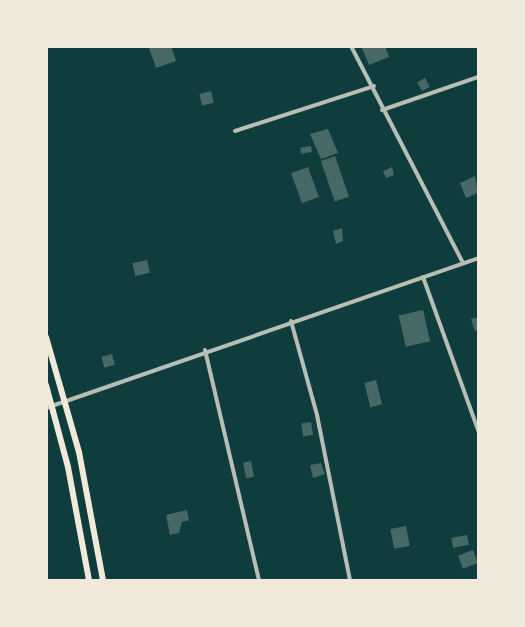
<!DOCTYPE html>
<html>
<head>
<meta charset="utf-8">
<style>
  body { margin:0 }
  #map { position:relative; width:525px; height:627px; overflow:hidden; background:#0f3d3e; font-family:"Fira Sans",sans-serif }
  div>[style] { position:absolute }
  .building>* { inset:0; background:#486865; transform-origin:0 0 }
  .minor>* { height:4px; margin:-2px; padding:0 2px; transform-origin:2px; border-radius:2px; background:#b8beb3 }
  .secondary>* { height:6px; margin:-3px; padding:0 3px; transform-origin:3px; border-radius:3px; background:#f1e9da }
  span { translate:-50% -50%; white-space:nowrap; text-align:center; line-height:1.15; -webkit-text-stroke:6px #f1e9da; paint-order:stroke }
  .frame { position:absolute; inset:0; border:48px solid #f1e9da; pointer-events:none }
</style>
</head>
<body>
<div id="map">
  <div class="building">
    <div style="clip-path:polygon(153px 46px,171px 46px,176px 61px,156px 68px,149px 48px)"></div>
    <div style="clip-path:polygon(361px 46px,385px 46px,389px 57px,369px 65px)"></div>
    <div style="left:425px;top:78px;width:10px;height:9px;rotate:61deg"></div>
    <div style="left:211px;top:91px;width:12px;height:12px;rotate:76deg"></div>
    <div style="clip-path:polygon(328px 129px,338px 153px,321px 159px,310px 134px)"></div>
    <div style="left:311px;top:146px;width:6px;height:11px;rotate:81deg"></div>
    <div style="left:335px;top:156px;width:43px;height:15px;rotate:71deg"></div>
    <div style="left:308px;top:167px;width:32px;height:18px;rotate:70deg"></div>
    <div style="clip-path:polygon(392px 167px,394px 175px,386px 178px,383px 171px)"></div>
    <div style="clip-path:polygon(475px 176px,478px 193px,466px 198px,460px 183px)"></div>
    <div style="clip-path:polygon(342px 228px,343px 241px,336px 244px,333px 231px)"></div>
    <div style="left:147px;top:260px;width:13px;height:15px;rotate:77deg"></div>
    <div style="left:423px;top:310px;width:32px;height:25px;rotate:77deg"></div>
    <div style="clip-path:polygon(478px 317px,478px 330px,475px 331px,471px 319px)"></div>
    <div style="left:112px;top:354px;width:11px;height:11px;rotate:75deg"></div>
    <div style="left:376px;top:380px;width:25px;height:12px;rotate:76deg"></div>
    <div style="left:311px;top:422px;width:13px;height:10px;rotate:81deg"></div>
    <div style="left:251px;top:461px;width:16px;height:8px;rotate:79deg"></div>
    <div style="clip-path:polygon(321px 463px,325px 474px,313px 478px,310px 465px)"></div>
    <div style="clip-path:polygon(187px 510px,189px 520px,182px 522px,179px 533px,170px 535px,166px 515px)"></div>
    <div style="left:406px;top:526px;width:20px;height:16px;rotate:79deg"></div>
    <div style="left:467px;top:535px;width:10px;height:16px;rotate:79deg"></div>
    <div style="left:473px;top:550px;width:14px;height:16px;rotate:69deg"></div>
  </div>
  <div class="minor">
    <div style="left:351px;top:46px;width:244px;rotate:62.7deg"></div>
    <div style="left:382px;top:110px;width:102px;rotate:-19deg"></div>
    <div style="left:235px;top:131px;width:146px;rotate:-17.9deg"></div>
    <div style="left:423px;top:277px;width:163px;rotate:70.2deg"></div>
    <div style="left:291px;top:321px;width:98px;rotate:74.5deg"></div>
    <div style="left:317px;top:415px;width:168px;rotate:78.7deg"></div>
    <div style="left:205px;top:350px;width:236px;rotate:76.8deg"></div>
    <div style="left:46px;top:408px;width:457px;rotate:-19.1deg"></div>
  </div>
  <div class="secondary">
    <div style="left:46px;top:337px;width:120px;rotate:74deg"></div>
    <div style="left:79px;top:452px;width:130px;rotate:79.4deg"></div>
    <div style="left:46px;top:385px;width:85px;rotate:75deg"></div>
    <div style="left:68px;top:467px;width:115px;rotate:79.5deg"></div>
  </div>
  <div class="frame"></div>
</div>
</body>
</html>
